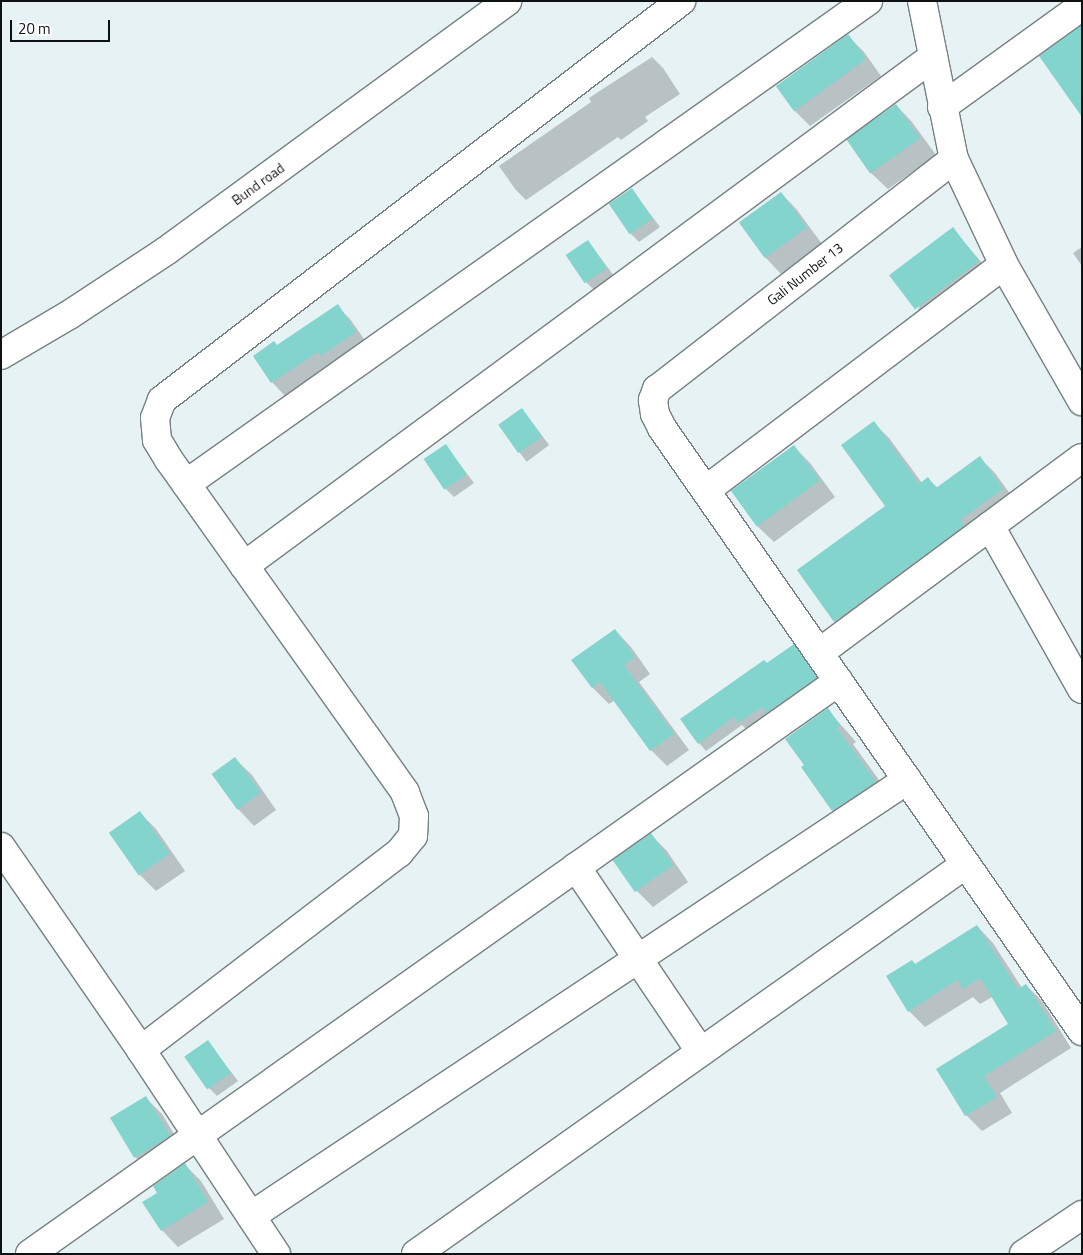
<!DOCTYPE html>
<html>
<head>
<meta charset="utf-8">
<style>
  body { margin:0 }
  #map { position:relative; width:1083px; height:1255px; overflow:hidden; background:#e6f2f4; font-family:"Titillium Web",sans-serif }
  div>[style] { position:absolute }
  .shadow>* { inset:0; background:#0003; transform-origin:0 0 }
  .building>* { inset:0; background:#82d4cd; transform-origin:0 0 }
  .roads { filter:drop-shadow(1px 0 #758082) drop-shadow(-1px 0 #758082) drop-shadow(0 1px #758082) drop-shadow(0 -1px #758082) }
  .minor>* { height:28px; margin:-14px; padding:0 14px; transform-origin:14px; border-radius:14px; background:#fff }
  span { translate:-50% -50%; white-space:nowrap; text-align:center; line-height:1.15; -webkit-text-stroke:4px #fff; paint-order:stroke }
  .street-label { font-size:14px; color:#0e1213 }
  .frame { position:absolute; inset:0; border:2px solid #0e1213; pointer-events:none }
  .scale { position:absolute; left:10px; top:20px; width:100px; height:22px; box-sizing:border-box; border:2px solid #0e1213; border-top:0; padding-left:6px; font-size:15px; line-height:18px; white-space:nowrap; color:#0e1213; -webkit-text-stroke:4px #fff; paint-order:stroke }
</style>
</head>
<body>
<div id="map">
  <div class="shadow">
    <div style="clip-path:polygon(848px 36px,864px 52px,881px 76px,810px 126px,794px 110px)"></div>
    <div style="clip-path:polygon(652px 57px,663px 68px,680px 94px,645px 117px,648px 121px,621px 140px,618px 137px,526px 200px,515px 189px,499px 166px,591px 102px,589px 98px)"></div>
    <div style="clip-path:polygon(896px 105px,912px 122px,936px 155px,888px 189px,871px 173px)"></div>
    <div style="clip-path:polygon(632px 190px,660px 227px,639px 242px,631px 234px)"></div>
    <div style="clip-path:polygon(781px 193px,797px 210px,822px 244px,781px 274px,765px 257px,740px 222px)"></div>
    <div style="clip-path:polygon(953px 229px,995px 278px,934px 326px,918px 310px)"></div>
    <div style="clip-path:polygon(588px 241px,614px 276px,594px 290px,586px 282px)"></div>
    <div style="clip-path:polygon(1082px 247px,1082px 266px,1073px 253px)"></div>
    <div style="clip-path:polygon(337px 306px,350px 319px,369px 346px,331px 365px,285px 396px,272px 382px,255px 357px,278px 346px)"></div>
    <div style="left:522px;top:409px;width:45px;height:28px;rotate:53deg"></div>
    <div style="clip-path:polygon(874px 423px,889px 438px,922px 483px,928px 479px,938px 488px,980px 458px,995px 473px,1018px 505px,851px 637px,835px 621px,799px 570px,887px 506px)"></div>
    <div style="clip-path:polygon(446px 446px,474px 483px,454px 497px,446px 489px)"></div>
    <div style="clip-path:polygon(794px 447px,810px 463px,835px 497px,774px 542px,757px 526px,733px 491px)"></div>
    <div style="clip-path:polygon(615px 630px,631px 647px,650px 674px,639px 682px,689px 750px,667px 766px,651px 750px,615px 700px,609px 704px,593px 688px,573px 660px)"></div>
    <div style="clip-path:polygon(794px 646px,824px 686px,747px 730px,742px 725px,706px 751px,699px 743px)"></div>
    <div style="clip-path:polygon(828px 710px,856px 742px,853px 744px,892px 798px,849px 826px,833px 810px)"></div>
    <div style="clip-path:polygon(235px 759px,252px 775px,276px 810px,254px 826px,238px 809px)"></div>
    <div style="clip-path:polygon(140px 813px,156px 829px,185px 871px,156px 891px,140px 875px)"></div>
    <div style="clip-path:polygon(651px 835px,667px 851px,688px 882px,653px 907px,637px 891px,615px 860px)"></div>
    <div style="clip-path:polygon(977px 926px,993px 943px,1022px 988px,1026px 985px,1042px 1001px,1071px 1048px,1000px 1093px,1012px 1113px,982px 1131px,966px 1115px,938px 1070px,1010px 1024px,992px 997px,980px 1004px,973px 997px,925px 1027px,909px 1011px,915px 965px)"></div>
    <div style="clip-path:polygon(208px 1042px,238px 1081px,217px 1096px,209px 1088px)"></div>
    <div style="clip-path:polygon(145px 1097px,162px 1114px,185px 1152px,154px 1175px,137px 1159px,112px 1118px)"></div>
    <div style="clip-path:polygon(185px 1165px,201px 1181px,224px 1219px,178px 1247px,162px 1230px,159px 1193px)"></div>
  </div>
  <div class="building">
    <div style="clip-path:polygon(1082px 25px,1082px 117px,1039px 56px)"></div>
    <div style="left:848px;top:34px;width:31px;height:89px;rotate:54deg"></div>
    <div style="left:896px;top:104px;width:42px;height:61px;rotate:55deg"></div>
    <div style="left:632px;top:188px;width:37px;height:28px;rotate:56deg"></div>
    <div style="left:781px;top:192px;width:44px;height:52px;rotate:54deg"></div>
    <div style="left:953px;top:227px;width:43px;height:80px;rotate:53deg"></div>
    <div style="left:588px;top:240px;width:34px;height:27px;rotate:56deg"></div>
    <div style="clip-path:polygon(338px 304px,356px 332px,321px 356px,318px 352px,271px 383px,253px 356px,274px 341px,277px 345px)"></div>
    <div style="left:522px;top:408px;width:35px;height:29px;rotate:55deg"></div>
    <div style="clip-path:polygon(874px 421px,919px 484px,928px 477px,936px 488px,980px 456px,1003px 489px,960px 520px,964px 526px,834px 622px,797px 570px,885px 506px,841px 445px)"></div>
    <div style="left:446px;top:444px;width:37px;height:27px;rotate:56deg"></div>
    <div style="left:794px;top:445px;width:44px;height:78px;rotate:54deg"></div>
    <div style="clip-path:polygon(615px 629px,635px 657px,624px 665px,674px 734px,650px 751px,600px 682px,592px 688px,571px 660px)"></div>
    <div style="clip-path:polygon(794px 644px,817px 678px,766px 713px,762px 707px,738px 723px,734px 717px,698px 744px,680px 719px,764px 660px,767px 663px)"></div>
    <div style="clip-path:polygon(828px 708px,840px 725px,837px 728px,876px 782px,832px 811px,801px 767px,804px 765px,785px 739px)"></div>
    <div style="left:235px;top:757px;width:44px;height:29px;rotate:54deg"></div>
    <div style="left:140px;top:811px;width:52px;height:38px;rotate:55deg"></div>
    <div style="left:651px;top:833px;width:39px;height:47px;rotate:55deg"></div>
    <div style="clip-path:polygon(977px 925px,1018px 989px,1026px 984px,1056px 1031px,984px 1076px,997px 1097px,965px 1116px,936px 1069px,1008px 1024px,980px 978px,963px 989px,957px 980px,908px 1012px,886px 976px,912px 960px,915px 964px)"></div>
    <div style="left:208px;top:1040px;width:40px;height:29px;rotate:55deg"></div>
    <div style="left:146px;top:1096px;width:47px;height:42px;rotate:59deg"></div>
    <div style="clip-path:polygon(185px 1163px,208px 1202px,161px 1231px,142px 1202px,157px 1193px,153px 1186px)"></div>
  </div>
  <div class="roads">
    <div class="minor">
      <div style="left:922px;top:1px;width:161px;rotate:78.6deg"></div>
      <div style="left:954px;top:159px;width:117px;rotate:64.7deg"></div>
      <div style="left:1004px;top:265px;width:157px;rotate:60.2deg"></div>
      <div style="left:942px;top:107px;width:173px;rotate:-35.8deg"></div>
      <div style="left:954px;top:159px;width:376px;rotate:142.2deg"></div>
      <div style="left:657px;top:389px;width:12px;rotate:110deg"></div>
      <div style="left:653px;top:400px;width:14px;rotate:82deg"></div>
      <div style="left:655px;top:414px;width:16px;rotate:63deg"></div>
      <div style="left:662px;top:428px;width:735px;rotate:55.14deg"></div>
      <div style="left:1px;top:355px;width:79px;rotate:-30.5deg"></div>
      <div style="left:69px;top:315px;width:116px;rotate:-33.4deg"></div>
      <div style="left:166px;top:251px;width:423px;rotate:-36.2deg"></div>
      <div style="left:186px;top:484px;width:836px;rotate:-35.31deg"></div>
      <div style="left:706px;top:490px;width:373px;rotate:-37.1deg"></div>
      <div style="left:990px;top:526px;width:187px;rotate:60.6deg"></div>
      <div style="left:244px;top:566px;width:857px;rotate:-36.46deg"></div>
      <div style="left:819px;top:653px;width:327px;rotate:-36.6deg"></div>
      <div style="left:1px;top:847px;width:247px;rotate:55.4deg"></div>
      <div style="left:141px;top:1050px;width:245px;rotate:56.5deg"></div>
      <div style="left:576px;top:867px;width:223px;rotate:56deg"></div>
      <div style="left:141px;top:1050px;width:325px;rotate:-37.4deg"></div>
      <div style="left:399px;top:853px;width:22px;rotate:-51deg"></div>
      <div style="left:413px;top:836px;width:20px;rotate:-87deg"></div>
      <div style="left:414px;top:816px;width:26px;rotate:-111deg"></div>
      <div style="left:405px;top:792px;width:407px;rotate:-125.4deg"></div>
      <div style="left:169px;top:460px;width:23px;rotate:-121deg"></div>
      <div style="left:157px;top:440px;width:22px;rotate:-95deg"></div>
      <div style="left:155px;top:418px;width:19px;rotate:-69deg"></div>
      <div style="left:162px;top:400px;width:655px;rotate:-37.55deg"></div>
      <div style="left:251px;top:1216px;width:788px;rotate:-33.61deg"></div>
      <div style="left:30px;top:1254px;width:991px;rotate:-35.31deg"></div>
      <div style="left:416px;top:1254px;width:674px;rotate:-35.34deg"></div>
      <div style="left:1024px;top:1254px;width:70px;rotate:-33.9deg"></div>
    </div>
  </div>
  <div class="street-label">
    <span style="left:258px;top:184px;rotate:-36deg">Bund road</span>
    <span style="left:805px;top:274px;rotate:-38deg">Gali Number 13</span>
  </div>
  <div class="frame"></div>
  <div class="scale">20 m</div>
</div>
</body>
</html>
